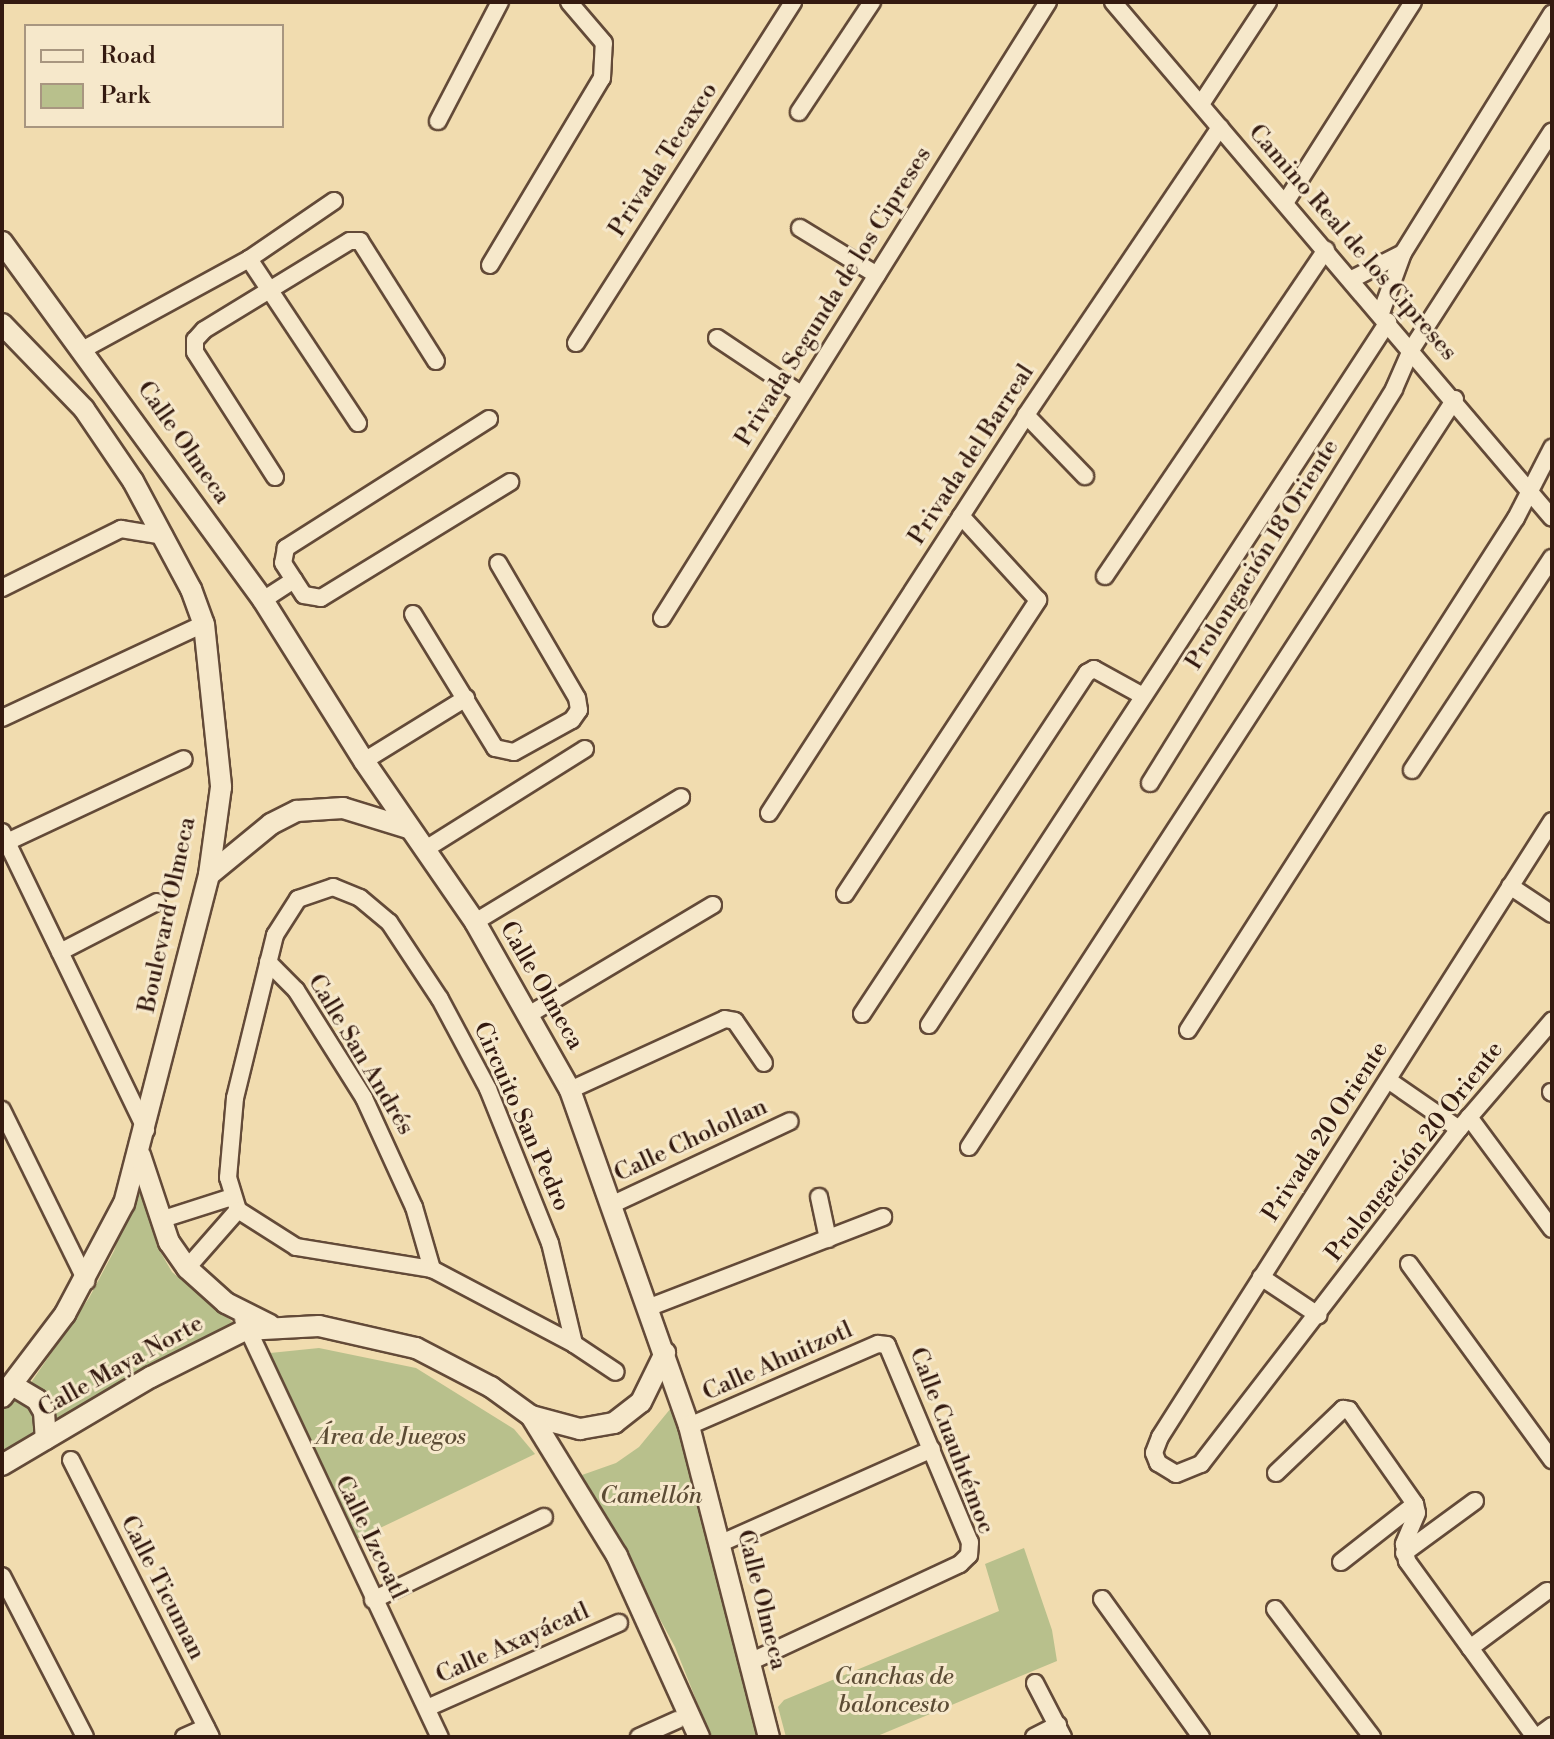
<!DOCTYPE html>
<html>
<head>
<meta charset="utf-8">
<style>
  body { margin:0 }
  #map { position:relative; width:1554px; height:1739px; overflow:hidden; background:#f1dcaf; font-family:"Libre Bodoni",serif }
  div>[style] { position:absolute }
  .green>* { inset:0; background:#b8c08c }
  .roads { filter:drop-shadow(2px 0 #634a38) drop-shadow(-2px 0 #634a38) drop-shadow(0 2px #634a38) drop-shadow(0 -2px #634a38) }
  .minor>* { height:16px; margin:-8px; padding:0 8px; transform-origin:8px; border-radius:8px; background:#f6e8cb }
  .tertiary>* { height:20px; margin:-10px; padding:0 10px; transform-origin:10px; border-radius:10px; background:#f6e8cb }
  span { translate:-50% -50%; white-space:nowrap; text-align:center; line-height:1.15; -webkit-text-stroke:6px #f6e8cb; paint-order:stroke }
  .street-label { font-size:24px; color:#341a10 }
  .park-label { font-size:24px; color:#5c4c35; font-style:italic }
  .frame { position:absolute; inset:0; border:4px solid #341a10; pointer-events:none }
  .legend { position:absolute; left:24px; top:24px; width:260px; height:104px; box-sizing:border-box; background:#f6e8cb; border:2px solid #a89680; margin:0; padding:10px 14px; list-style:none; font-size:24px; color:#341a10 }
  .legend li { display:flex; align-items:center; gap:16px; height:40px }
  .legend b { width:40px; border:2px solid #a89680 }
</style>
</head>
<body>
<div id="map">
  <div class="green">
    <div style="clip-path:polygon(141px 1188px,157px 1246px,172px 1272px,234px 1323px,56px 1420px,30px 1384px,89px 1298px,114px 1251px,134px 1191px)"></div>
    <div style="clip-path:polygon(319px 1348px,416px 1368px,514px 1429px,535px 1454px,357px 1539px,270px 1353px)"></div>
    <div style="clip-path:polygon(15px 1395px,37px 1415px,35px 1431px,2px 1454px,2px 1405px)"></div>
    <div style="clip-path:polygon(671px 1408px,695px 1476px,762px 1737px,711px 1737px,675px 1647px,582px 1475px,616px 1463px,639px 1447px)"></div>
    <div style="clip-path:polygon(1024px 1548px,1052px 1630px,1057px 1661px,875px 1737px,786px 1737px,778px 1707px,784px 1700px,999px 1611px,985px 1564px)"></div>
  </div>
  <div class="roads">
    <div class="minor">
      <div style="left:1113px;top:2px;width:677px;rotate:49.61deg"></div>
      <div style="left:1201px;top:104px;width:122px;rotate:-56.7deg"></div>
      <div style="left:799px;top:112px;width:132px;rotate:-56.4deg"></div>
      <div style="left:438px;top:121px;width:134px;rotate:-62.5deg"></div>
      <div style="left:1285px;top:203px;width:238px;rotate:-57.5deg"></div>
      <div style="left:800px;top:228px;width:90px;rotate:31.4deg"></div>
      <div style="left:249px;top:259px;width:197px;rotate:56.4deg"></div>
      <div style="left:490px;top:265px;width:218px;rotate:-59.1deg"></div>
      <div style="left:602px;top:78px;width:35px;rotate:-87deg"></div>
      <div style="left:604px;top:43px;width:54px;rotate:-130.5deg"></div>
      <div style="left:1352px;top:279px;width:57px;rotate:-27deg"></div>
      <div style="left:1381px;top:313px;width:64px;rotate:-69.9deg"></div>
      <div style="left:1403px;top:253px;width:282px;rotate:-58.1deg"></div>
      <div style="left:717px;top:338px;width:101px;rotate:33.7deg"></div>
      <div style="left:576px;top:343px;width:404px;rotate:-57.5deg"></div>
      <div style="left:84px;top:349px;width:188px;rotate:-28.6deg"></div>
      <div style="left:249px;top:259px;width:103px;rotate:-34.3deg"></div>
      <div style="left:1026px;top:415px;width:85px;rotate:46deg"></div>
      <div style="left:489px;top:419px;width:241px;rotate:147.6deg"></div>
      <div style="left:286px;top:548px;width:15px;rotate:101deg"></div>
      <div style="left:283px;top:563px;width:38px;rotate:57deg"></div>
      <div style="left:304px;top:595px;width:17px;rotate:10deg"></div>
      <div style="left:321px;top:598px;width:222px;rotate:-31.5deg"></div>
      <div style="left:275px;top:477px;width:148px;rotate:-122.6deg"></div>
      <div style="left:195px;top:352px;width:12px;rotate:-90deg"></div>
      <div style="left:195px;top:340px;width:13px;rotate:-48deg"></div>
      <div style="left:204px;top:330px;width:171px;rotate:-31.4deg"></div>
      <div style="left:350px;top:241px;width:10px"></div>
      <div style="left:360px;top:241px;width:142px;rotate:57.7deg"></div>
      <div style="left:1105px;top:576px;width:394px;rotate:-55.9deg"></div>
      <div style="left:2px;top:588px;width:133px;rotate:-26.4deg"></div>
      <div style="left:121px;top:529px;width:44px;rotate:9.2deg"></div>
      <div style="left:263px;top:600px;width:37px;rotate:-33deg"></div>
      <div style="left:413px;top:614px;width:157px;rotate:58.5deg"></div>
      <div style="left:495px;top:748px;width:19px;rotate:12deg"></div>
      <div style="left:514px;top:752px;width:66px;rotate:-28.9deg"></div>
      <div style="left:572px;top:720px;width:12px;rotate:-55deg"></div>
      <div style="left:579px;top:710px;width:12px;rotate:-99deg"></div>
      <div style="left:577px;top:698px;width:156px;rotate:-120.3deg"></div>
      <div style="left:662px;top:618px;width:727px;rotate:-57.93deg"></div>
      <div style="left:2px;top:718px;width:223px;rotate:-25deg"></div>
      <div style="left:364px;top:761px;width:120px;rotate:-31.7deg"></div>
      <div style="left:1412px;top:770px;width:254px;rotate:-56.6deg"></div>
      <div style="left:1150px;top:783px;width:463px;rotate:-58.2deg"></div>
      <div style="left:1394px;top:389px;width:43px;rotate:-66.4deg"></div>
      <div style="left:1411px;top:350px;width:260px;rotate:-57.2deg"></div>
      <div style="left:769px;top:813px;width:474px;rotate:-57.1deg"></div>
      <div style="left:1026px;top:415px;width:347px;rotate:-56deg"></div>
      <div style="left:1552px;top:821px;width:730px;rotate:122.47deg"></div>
      <div style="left:1160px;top:1437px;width:17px;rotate:111deg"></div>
      <div style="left:1154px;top:1453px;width:11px;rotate:68deg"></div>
      <div style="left:1158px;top:1463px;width:21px;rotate:31deg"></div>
      <div style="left:1176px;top:1474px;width:27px;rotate:-22deg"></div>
      <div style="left:1201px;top:1464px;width:423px;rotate:-52.4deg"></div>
      <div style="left:1459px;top:1129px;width:143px;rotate:-49.3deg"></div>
      <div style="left:2px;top:832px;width:331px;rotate:64.2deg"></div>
      <div style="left:7px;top:842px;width:195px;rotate:-25.1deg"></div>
      <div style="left:424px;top:850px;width:190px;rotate:-32.1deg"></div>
      <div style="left:1510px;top:886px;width:50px;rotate:33.7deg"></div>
      <div style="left:845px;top:894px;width:352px;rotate:-56.7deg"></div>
      <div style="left:1038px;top:600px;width:114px;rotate:-132.5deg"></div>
      <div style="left:475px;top:922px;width:241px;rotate:-31.2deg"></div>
      <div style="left:60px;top:952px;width:109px;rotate:-27.3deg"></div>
      <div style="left:268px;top:962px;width:40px;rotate:45deg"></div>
      <div style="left:296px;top:990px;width:128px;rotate:57.8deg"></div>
      <div style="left:364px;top:1098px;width:120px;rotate:65.4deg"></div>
      <div style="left:414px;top:1207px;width:65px;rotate:73.8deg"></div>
      <div style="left:530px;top:1014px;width:213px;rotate:-30.8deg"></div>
      <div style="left:862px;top:1014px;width:409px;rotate:-56.6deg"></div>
      <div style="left:1087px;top:673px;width:8px;rotate:-30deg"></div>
      <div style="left:1094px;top:669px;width:56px;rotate:28.9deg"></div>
      <div style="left:929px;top:1025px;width:840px;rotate:-56.86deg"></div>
      <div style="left:1188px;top:1030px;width:608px;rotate:-57.36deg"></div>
      <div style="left:1516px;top:518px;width:79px;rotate:-62.8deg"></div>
      <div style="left:1388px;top:1080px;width:86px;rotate:34.6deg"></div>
      <div style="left:570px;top:1090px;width:170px;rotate:-24.6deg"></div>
      <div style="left:725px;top:1019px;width:10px;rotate:11deg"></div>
      <div style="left:735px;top:1021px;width:51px;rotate:55.4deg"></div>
      <div style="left:1551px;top:1092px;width:1px;rotate:45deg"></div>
      <div style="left:2px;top:1110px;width:191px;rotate:63.8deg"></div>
      <div style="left:1469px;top:1117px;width:139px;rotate:53.5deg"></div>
      <div style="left:969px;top:1147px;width:892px;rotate:-56.99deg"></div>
      <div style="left:819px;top:1197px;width:43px;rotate:77.9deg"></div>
      <div style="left:613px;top:1204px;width:195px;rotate:-25.1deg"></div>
      <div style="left:238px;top:1210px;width:34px;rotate:-107deg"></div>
      <div style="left:228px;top:1178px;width:80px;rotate:-85deg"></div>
      <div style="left:235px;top:1098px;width:168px;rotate:-76.2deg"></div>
      <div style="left:275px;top:935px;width:43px;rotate:-57.4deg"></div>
      <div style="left:298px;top:899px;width:37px;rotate:-19deg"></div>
      <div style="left:333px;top:887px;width:29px;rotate:22deg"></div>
      <div style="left:360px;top:898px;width:38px;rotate:40deg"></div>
      <div style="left:389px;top:922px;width:92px;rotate:56.5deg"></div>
      <div style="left:440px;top:999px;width:102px;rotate:61.9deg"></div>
      <div style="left:488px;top:1089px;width:166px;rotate:68.1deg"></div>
      <div style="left:550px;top:1243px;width:104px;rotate:76.6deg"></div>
      <div style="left:238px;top:1210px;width:69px;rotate:32.5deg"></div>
      <div style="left:296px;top:1247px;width:138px;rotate:9.2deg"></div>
      <div style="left:432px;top:1269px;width:161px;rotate:27.8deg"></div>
      <div style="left:574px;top:1344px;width:50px;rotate:33.7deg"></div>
      <div style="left:160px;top:1220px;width:76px;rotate:-17.7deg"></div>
      <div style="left:1409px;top:1264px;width:243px;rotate:53.9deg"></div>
      <div style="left:187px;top:1268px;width:77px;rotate:-48.7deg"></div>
      <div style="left:1261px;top:1277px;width:69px;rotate:33.7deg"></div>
      <div style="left:650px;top:1307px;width:250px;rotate:-21.1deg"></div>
      <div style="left:243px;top:1319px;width:462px;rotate:64.8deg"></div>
      <div style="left:689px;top:1426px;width:206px;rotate:-23.5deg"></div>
      <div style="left:878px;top:1344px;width:9px;rotate:6deg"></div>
      <div style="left:887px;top:1345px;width:214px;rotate:67.2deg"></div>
      <div style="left:970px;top:1542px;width:13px;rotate:94deg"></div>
      <div style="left:969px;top:1555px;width:13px;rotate:135deg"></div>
      <div style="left:960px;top:1564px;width:232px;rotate:155deg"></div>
      <div style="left:71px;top:1460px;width:310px;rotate:63.2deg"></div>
      <div style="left:1276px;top:1473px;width:93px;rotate:-43.7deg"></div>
      <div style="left:1343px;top:1409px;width:6px;rotate:9deg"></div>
      <div style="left:1349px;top:1410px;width:115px;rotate:54.9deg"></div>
      <div style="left:1415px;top:1504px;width:9px;rotate:77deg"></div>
      <div style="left:1417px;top:1513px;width:34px;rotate:113deg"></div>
      <div style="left:1404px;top:1544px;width:17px;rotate:80deg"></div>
      <div style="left:1407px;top:1561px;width:218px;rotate:54deg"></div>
      <div style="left:719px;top:1544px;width:233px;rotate:-24deg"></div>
      <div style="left:1404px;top:1553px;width:88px;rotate:-36.2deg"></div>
      <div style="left:1341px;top:1562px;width:94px;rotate:-38.1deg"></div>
      <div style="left:2px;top:1576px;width:181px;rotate:62.7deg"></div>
      <div style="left:1102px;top:1599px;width:170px;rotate:54.3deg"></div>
      <div style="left:373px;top:1600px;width:190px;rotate:-25.9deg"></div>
      <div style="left:1275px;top:1609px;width:161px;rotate:52.8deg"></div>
      <div style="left:1470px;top:1648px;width:96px;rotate:-36.5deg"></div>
      <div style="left:1035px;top:1683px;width:61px;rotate:62.6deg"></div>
      <div style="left:427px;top:1708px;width:210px;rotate:-23.9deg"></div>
      <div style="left:184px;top:1737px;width:24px;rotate:-24deg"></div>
      <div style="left:639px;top:1737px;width:42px;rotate:-24.1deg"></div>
      <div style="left:1034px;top:1737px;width:27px;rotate:-27deg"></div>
      <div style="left:1537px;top:1737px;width:19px;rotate:-36deg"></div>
    </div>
    <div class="tertiary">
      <div style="left:2px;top:242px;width:443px;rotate:53.9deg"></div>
      <div style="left:263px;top:600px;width:190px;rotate:57.9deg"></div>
      <div style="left:364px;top:761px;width:196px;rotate:55.4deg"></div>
      <div style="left:475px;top:922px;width:193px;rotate:60.5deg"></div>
      <div style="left:570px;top:1090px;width:356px;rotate:70.5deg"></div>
      <div style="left:689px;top:1426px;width:321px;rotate:75.6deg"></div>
      <div style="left:2px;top:324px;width:118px;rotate:46deg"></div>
      <div style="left:84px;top:409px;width:87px;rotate:55.8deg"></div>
      <div style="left:133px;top:481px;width:123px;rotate:61.8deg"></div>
      <div style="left:191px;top:589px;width:37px;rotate:70deg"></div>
      <div style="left:204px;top:624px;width:164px;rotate:84deg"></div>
      <div style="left:221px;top:787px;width:89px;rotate:97.8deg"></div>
      <div style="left:209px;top:875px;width:339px;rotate:104.5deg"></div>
      <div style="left:124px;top:1203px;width:126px;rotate:118deg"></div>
      <div style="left:65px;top:1314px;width:104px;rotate:127.2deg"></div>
      <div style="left:209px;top:875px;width:80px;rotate:-39.4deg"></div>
      <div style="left:271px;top:824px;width:29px;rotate:-27deg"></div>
      <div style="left:297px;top:811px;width:46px;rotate:-3.7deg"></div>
      <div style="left:343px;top:808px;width:68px;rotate:17.1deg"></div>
      <div style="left:140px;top:1155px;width:92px;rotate:71.6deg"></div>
      <div style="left:169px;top:1242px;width:32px;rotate:55deg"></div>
      <div style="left:187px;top:1268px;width:52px;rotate:41.9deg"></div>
      <div style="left:226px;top:1303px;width:49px;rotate:26.6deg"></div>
      <div style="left:14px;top:1386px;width:27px;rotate:31deg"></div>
      <div style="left:37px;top:1400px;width:14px;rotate:60deg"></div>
      <div style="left:44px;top:1412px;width:27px;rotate:86deg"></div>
      <div style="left:531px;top:1416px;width:51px;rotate:14.9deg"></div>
      <div style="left:580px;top:1429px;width:35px;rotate:-10deg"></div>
      <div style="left:614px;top:1423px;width:34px;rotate:-38deg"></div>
      <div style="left:641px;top:1402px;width:55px;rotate:-63.9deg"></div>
      <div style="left:2px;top:1465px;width:173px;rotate:-30.6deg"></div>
      <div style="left:151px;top:1377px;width:105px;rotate:-26.6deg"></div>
      <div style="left:245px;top:1330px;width:74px;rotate:-3.1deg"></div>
      <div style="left:319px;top:1326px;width:99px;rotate:12.8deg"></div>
      <div style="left:416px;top:1348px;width:85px;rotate:27.5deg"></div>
      <div style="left:491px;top:1387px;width:49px;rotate:35.9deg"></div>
      <div style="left:531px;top:1416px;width:164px;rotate:58.4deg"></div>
      <div style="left:617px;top:1556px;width:199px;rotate:65.6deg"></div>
    </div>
  </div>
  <div class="street-label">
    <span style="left:664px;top:160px;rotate:-57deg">Privada Tecaxco</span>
    <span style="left:1352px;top:243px;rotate:49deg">Camino Real de los Cipreses</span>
    <span style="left:834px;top:297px;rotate:-58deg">Privada Segunda de los Cipreses</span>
    <span style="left:183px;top:443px;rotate:55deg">Calle Olmeca</span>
    <span style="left:972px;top:455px;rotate:-57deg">Privada del Barreal</span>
    <span style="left:1263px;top:555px;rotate:-58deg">Prolongación 18 Oriente</span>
    <span style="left:168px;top:915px;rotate:-78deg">Boulevard Olmeca</span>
    <span style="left:541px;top:986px;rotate:60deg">Calle Olmeca</span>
    <span style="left:360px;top:1055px;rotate:59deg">Calle San Andrés</span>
    <span style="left:521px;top:1117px;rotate:66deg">Circuito San Pedro</span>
    <span style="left:1326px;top:1132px;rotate:-57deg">Privada 20 Oriente</span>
    <span style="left:691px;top:1141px;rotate:-25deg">Calle Cholollan</span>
    <span style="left:1415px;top:1152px;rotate:-52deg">Prolongación 20 Oriente</span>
    <span style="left:778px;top:1362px;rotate:-24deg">Calle Ahuitzotl</span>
    <span style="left:121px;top:1367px;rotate:-29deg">Calle Maya Norte</span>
    <span style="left:951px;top:1441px;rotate:69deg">Calle Cuauhtémoc</span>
    <span style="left:370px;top:1538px;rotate:64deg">Calle Izcoatl</span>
    <span style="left:162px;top:1588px;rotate:63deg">Calle Ticuman</span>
    <span style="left:761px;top:1600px;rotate:76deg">Calle Olmeca</span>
    <span style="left:513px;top:1644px;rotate:-24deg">Calle Axayácatl</span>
  </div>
  <div class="park-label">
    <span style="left:391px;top:1438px">Área de Juegos</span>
    <span style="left:651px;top:1497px">Camellón</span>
    <span style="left:894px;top:1692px">Canchas de<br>baloncesto</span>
  </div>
  <div class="frame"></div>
  <ul class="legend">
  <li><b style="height:10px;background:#f6e8cb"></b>Road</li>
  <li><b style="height:22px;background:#b8c08c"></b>Park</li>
  </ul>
</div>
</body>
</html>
